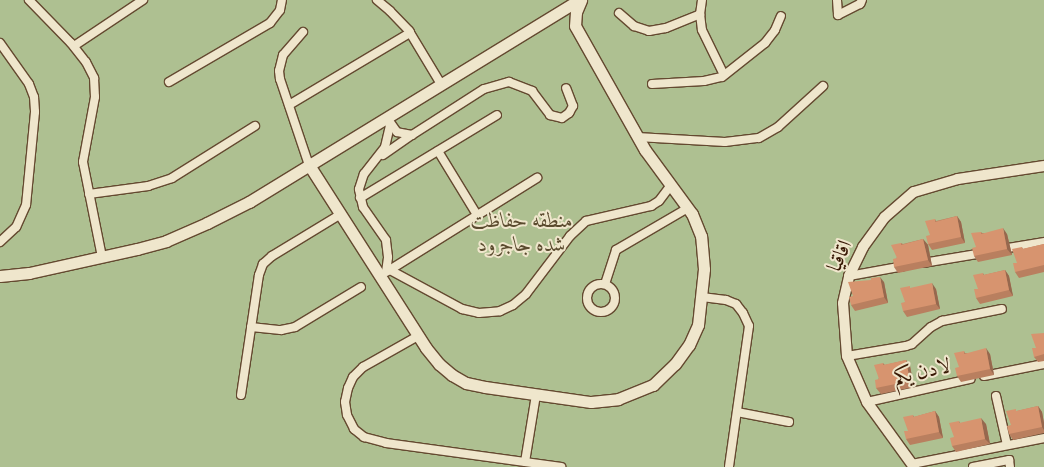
<!DOCTYPE html>
<html>
<head>
<meta charset="utf-8">
<style>
  body { margin:0 }
  #map { position:relative; width:1044px; height:467px; overflow:hidden; background:#e6d8b1; font-family:"IM FELL DW Pica",Amiri,serif }
  div>[style] { position:absolute }
  .green>* { inset:0; background:#aec091; transform-origin:0 0 }
  .roads { filter:drop-shadow(1px 0 #644930) drop-shadow(-1px 0 #644930) drop-shadow(0 1px #644930) drop-shadow(0 -1px #644930) }
  .minor>* { height:8px; margin:-4px; padding:0 4px; transform-origin:4px; border-radius:4px; background:#efe6cc }
  .minor>.ring { margin:-4px; padding:0; box-sizing:content-box; background:none; border:8px solid #efe6cc; border-radius:50% }
  .tertiary>* { height:10px; margin:-5px; padding:0 5px; transform-origin:5px; border-radius:5px; background:#efe6cc }
  .secondary>* { height:11px; margin:-5.5px; padding:0 5.5px; transform-origin:5.5px; border-radius:5.5px; background:#efe6cc }
  .wall>* { inset:0; background:#b97f5f }
  .shaded-wall>* { inset:0; background:#96684e }
  .building>* { inset:0; background:#d7946f }
  span { translate:-50% -50%; white-space:nowrap; text-align:center; line-height:1.15; -webkit-text-stroke:4px #efe6cc; paint-order:stroke }
  .park-label { font-size:21px; color:#5b4b2f; font-style:italic }
  .street-label { font-size:21px; color:#381905 }
</style>
</head>
<body>
<div id="map">
  <div class="green">
    <div style="left:0;top:0;width:1044px;height:467px"></div>
  </div>
  <div class="roads">
    <div class="minor">
      <div style="left:29px;top:0;width:60px;rotate:45.7deg"></div>
      <div style="left:71px;top:43px;width:24px;rotate:52deg"></div>
      <div style="left:86px;top:62px;width:18px;rotate:63deg"></div>
      <div style="left:94px;top:78px;width:19px;rotate:87deg"></div>
      <div style="left:95px;top:97px;width:66px;rotate:100.5deg"></div>
      <div style="left:83px;top:162px;width:97px;rotate:78.7deg"></div>
      <div style="left:377px;top:0;width:17px;rotate:40deg"></div>
      <div style="left:390px;top:11px;width:28px;rotate:46deg"></div>
      <div style="left:409px;top:31px;width:62px;rotate:58.9deg"></div>
      <div style="left:702px;top:0;width:14px;rotate:98deg"></div>
      <div style="left:700px;top:14px;width:16px;rotate:83deg"></div>
      <div style="left:702px;top:30px;width:50px;rotate:63.9deg"></div>
      <div style="left:837px;top:0;width:15px;rotate:86deg"></div>
      <div style="left:838px;top:15px;width:25px;rotate:-27deg"></div>
      <div style="left:860px;top:4px;width:4px;rotate:-63deg"></div>
      <div style="left:619px;top:13px;width:20px;rotate:41deg"></div>
      <div style="left:634px;top:26px;width:16px;rotate:18deg"></div>
      <div style="left:649px;top:31px;width:17px;rotate:-10deg"></div>
      <div style="left:666px;top:28px;width:37px;rotate:-22deg"></div>
      <div style="left:303px;top:32px;width:30px;rotate:131deg"></div>
      <div style="left:283px;top:55px;width:16px;rotate:104deg"></div>
      <div style="left:279px;top:71px;width:8px;rotate:83deg"></div>
      <div style="left:280px;top:79px;width:91px;rotate:71.4deg"></div>
      <div style="left:0;top:43px;width:50px;rotate:54.7deg"></div>
      <div style="left:29px;top:84px;width:14px;rotate:69deg"></div>
      <div style="left:34px;top:97px;width:15px;rotate:86deg"></div>
      <div style="left:35px;top:112px;width:93px;rotate:95.5deg"></div>
      <div style="left:26px;top:205px;width:24px;rotate:114deg"></div>
      <div style="left:16px;top:227px;width:22px;rotate:137deg"></div>
      <div style="left:74px;top:46px;width:83px;rotate:-33.7deg"></div>
      <div style="left:169px;top:82px;width:117px;rotate:-30.3deg"></div>
      <div style="left:270px;top:23px;width:16px;rotate:-52deg"></div>
      <div style="left:280px;top:10px;width:10px;rotate:-79deg"></div>
      <div style="left:652px;top:84px;width:52px;rotate:-3.3deg"></div>
      <div style="left:704px;top:81px;width:18px;rotate:-13deg"></div>
      <div style="left:722px;top:77px;width:55px;rotate:-38.3deg"></div>
      <div style="left:765px;top:43px;width:16px;rotate:-52deg"></div>
      <div style="left:775px;top:30px;width:15px;rotate:-67deg"></div>
      <div style="left:289px;top:105px;width:141px;rotate:-30.8deg"></div>
      <div style="left:412px;top:135px;width:85px;rotate:-32.6deg"></div>
      <div style="left:484px;top:89px;width:26px;rotate:-16deg"></div>
      <div style="left:509px;top:82px;width:25px;rotate:21deg"></div>
      <div style="left:532px;top:91px;width:30px;rotate:53deg"></div>
      <div style="left:550px;top:115px;width:12px;rotate:14deg"></div>
      <div style="left:562px;top:118px;width:9px;rotate:-36deg"></div>
      <div style="left:569px;top:113px;width:8px;rotate:-60deg"></div>
      <div style="left:573px;top:106px;width:19px;rotate:-111deg"></div>
      <div style="left:637px;top:137px;width:88px;rotate:3.3deg"></div>
      <div style="left:725px;top:142px;width:34px;rotate:-7deg"></div>
      <div style="left:759px;top:138px;width:22px;rotate:-30deg"></div>
      <div style="left:778px;top:127px;width:61px;rotate:-42.3deg"></div>
      <div style="left:438px;top:151px;width:75px;rotate:58.6deg"></div>
      <div style="left:383px;top:155px;width:35px;rotate:-35deg"></div>
      <div style="left:412px;top:135px;width:15px;rotate:-169deg"></div>
      <div style="left:397px;top:132px;width:12px;rotate:-125deg"></div>
      <div style="left:89px;top:194px;width:60px;rotate:-7.7deg"></div>
      <div style="left:148px;top:186px;width:25px;rotate:-18deg"></div>
      <div style="left:172px;top:178px;width:98px;rotate:-32.1deg"></div>
      <div style="left:360px;top:198px;width:160px;rotate:-31.2deg"></div>
      <div style="left:1002px;top:249px;width:43px;rotate:-9.5deg"></div>
      <div style="left:923px;top:263px;width:61px;rotate:-9.5deg"></div>
      <div style="left:390px;top:270px;width:82px;rotate:28.4deg"></div>
      <div style="left:462px;top:309px;width:17px;rotate:13deg"></div>
      <div style="left:479px;top:313px;width:21px;rotate:-5deg"></div>
      <div style="left:500px;top:311px;width:14px;rotate:-25deg"></div>
      <div style="left:513px;top:305px;width:17px;rotate:-40deg"></div>
      <div style="left:526px;top:294px;width:73px;rotate:-52.8deg"></div>
      <div style="left:570px;top:236px;width:22px;rotate:-43deg"></div>
      <div style="left:586px;top:221px;width:67px;rotate:-13deg"></div>
      <div style="left:651px;top:206px;width:9px;rotate:-32deg"></div>
      <div style="left:659px;top:201px;width:20px;rotate:-53deg"></div>
      <div style="left:388px;top:271px;width:176px;rotate:-32deg"></div>
      <div style="left:386px;top:272px;width:15px;rotate:-82deg"></div>
      <div style="left:388px;top:257px;width:17px;rotate:-97deg"></div>
      <div style="left:386px;top:240px;width:40px;rotate:-124.9deg"></div>
      <div style="left:363px;top:207px;width:18px;rotate:-103deg"></div>
      <div style="left:359px;top:189px;width:16px;rotate:-72deg"></div>
      <div style="left:364px;top:174px;width:34px;rotate:-52deg"></div>
      <div style="left:385px;top:147px;width:22px;rotate:-77deg"></div>
      <div style="left:390px;top:126px;width:9px;rotate:-103deg"></div>
      <div style="left:849px;top:276px;width:56px;rotate:-10.3deg"></div>
      <div class="ring" style="left:587px;top:284px;width:20px;height:20px"></div>
      <div style="left:605px;top:284px;width:36px;rotate:-72deg"></div>
      <div style="left:616px;top:250px;width:83px;rotate:-30.3deg"></div>
      <div style="left:702px;top:297px;width:24px;rotate:7deg"></div>
      <div style="left:726px;top:300px;width:11px;rotate:22deg"></div>
      <div style="left:736px;top:304px;width:11px;rotate:52deg"></div>
      <div style="left:743px;top:313px;width:14px;rotate:65deg"></div>
      <div style="left:749px;top:326px;width:142px;rotate:98.1deg"></div>
      <div style="left:251px;top:327px;width:30px;rotate:6deg"></div>
      <div style="left:281px;top:330px;width:14px;rotate:-12deg"></div>
      <div style="left:295px;top:327px;width:77px;rotate:-31.2deg"></div>
      <div style="left:418px;top:336px;width:63px;rotate:150.6deg"></div>
      <div style="left:363px;top:367px;width:14px;rotate:135deg"></div>
      <div style="left:353px;top:377px;width:12px;rotate:114deg"></div>
      <div style="left:348px;top:388px;width:14px;rotate:102deg"></div>
      <div style="left:345px;top:402px;width:13px;rotate:81deg"></div>
      <div style="left:347px;top:415px;width:16px;rotate:63deg"></div>
      <div style="left:354px;top:429px;width:13px;rotate:39deg"></div>
      <div style="left:364px;top:437px;width:23px;rotate:15deg"></div>
      <div style="left:386px;top:443px;width:177px;rotate:7.8deg"></div>
      <div style="left:847px;top:356px;width:60px;rotate:-9.6deg"></div>
      <div style="left:906px;top:346px;width:6px;rotate:-18deg"></div>
      <div style="left:912px;top:344px;width:25px;rotate:-42deg"></div>
      <div style="left:931px;top:327px;width:13px;rotate:-29deg"></div>
      <div style="left:942px;top:321px;width:61px;rotate:-11.3deg"></div>
      <div style="left:984px;top:376px;width:61px;rotate:-11.3deg"></div>
      <div style="left:241px;top:395px;width:121px;rotate:-81.5deg"></div>
      <div style="left:259px;top:275px;width:12px;rotate:-70deg"></div>
      <div style="left:263px;top:264px;width:12px;rotate:-42deg"></div>
      <div style="left:272px;top:256px;width:81px;rotate:-31.3deg"></div>
      <div style="left:996px;top:396px;width:50px;rotate:77.3deg"></div>
      <div style="left:867px;top:402px;width:106px;rotate:-12.6deg"></div>
      <div style="left:737px;top:412px;width:53px;rotate:10.9deg"></div>
      <div style="left:525px;top:462px;width:68px;rotate:-80.7deg"></div>
      <div style="left:912px;top:464px;width:135px;rotate:-11.1deg"></div>
      <div style="left:973px;top:467px;width:37px;rotate:-11deg"></div>
      <div style="left:1009px;top:460px;width:7px;rotate:82deg"></div>
    </div>
    <div class="tertiary">
      <div style="left:914px;top:467px;width:80px;rotate:-125.9deg"></div>
      <div style="left:867px;top:402px;width:50px;rotate:-113.5deg"></div>
      <div style="left:847px;top:356px;width:53px;rotate:-94.3deg"></div>
      <div style="left:843px;top:303px;width:28px;rotate:-77deg"></div>
      <div style="left:849px;top:276px;width:32px;rotate:-64deg"></div>
      <div style="left:863px;top:247px;width:37px;rotate:-54deg"></div>
      <div style="left:885px;top:217px;width:38px;rotate:-41deg"></div>
      <div style="left:914px;top:192px;width:46px;rotate:-16.5deg"></div>
      <div style="left:958px;top:179px;width:87px;rotate:-8.6deg"></div>
    </div>
    <div class="secondary">
      <div style="left:309px;top:165px;width:217px;rotate:57.4deg"></div>
      <div style="left:426px;top:348px;width:21px;rotate:51deg"></div>
      <div style="left:439px;top:364px;width:17px;rotate:40deg"></div>
      <div style="left:452px;top:375px;width:16px;rotate:30deg"></div>
      <div style="left:466px;top:383px;width:19px;rotate:12deg"></div>
      <div style="left:485px;top:387px;width:107px;rotate:8.1deg"></div>
      <div style="left:591px;top:402px;width:27px;rotate:-6deg"></div>
      <div style="left:618px;top:399px;width:38px;rotate:-22deg"></div>
      <div style="left:653px;top:385px;width:30px;rotate:-44deg"></div>
      <div style="left:675px;top:364px;width:24px;rotate:-54deg"></div>
      <div style="left:689px;top:345px;width:22px;rotate:-66deg"></div>
      <div style="left:698px;top:325px;width:56px;rotate:-83.9deg"></div>
      <div style="left:704px;top:269px;width:33px;rotate:-95deg"></div>
      <div style="left:701px;top:236px;width:24px;rotate:-112deg"></div>
      <div style="left:692px;top:214px;width:79px;rotate:-126.3deg"></div>
      <div style="left:645px;top:150px;width:142px;rotate:-119.4deg"></div>
      <div style="left:575px;top:26px;width:14px;rotate:-86deg"></div>
      <div style="left:576px;top:12px;width:13px;rotate:-67deg"></div>
      <div style="left:0;top:276px;width:29px;rotate:-6deg"></div>
      <div style="left:29px;top:273px;width:111px;rotate:-12.5deg"></div>
      <div style="left:137px;top:249px;width:30px;rotate:-15deg"></div>
      <div style="left:166px;top:241px;width:45px;rotate:-23.7deg"></div>
      <div style="left:207px;top:223px;width:47px;rotate:-26.6deg"></div>
      <div style="left:249px;top:202px;width:386px;rotate:-31.5deg"></div>
    </div>
  </div>
  <div class="wall">
    <div style="clip-path:polygon(957px 216px,961px 222px,965px 243px,932px 250px,928px 244px,935px 219px,936px 221px)"></div>
    <div style="clip-path:polygon(981px 232px,982px 233px,1007px 234px,1012px 255px,978px 262px,974px 256px)"></div>
    <div style="clip-path:polygon(923px 239px,928px 245px,932px 266px,898px 273px,894px 267px,901px 243px,903px 244px)"></div>
    <div style="clip-path:polygon(1044px 244px,1044px 272px,1019px 278px,1015px 272px,1022px 247px,1023px 249px)"></div>
    <div style="clip-path:polygon(1005px 270px,1009px 276px,1013px 296px,980px 304px,976px 298px,983px 273px,984px 275px)"></div>
    <div style="clip-path:polygon(884px 282px,888px 303px,855px 311px,851px 305px,853px 296px)"></div>
    <div style="clip-path:polygon(911px 288px,936px 289px,940px 309px,907px 317px,903px 311px,905px 302px)"></div>
    <div style="clip-path:polygon(1044px 333px,1044px 361px,1038px 362px,1034px 357px,1036px 348px)"></div>
    <div style="clip-path:polygon(964px 351px,965px 353px,990px 354px,994px 375px,961px 382px,957px 376px)"></div>
    <div style="clip-path:polygon(906px 360px,910px 366px,914px 387px,881px 394px,876px 388px,883px 363px,885px 365px)"></div>
    <div style="clip-path:polygon(1038px 406px,1042px 412px,1044px 423px,1044px 433px,1013px 440px,1009px 434px,1011px 425px,1017px 411px)"></div>
    <div style="clip-path:polygon(935px 411px,939px 417px,943px 438px,910px 445px,906px 439px,913px 415px,914px 417px)"></div>
    <div style="clip-path:polygon(959px 421px,960px 423px,986px 424px,990px 444px,956px 452px,952px 446px)"></div>
  </div>
  <div class="shaded-wall">
    <div style="clip-path:polygon(957px 216px,961px 222px,965px 243px,961px 237px)"></div>
    <div style="clip-path:polygon(1003px 228px,1007px 234px,1012px 255px,1007px 249px)"></div>
    <div style="clip-path:polygon(923px 239px,928px 245px,932px 266px,928px 260px)"></div>
    <div style="clip-path:polygon(1005px 270px,1009px 276px,1013px 296px,1009px 290px)"></div>
    <div style="clip-path:polygon(880px 277px,884px 282px,888px 303px,884px 297px)"></div>
    <div style="clip-path:polygon(932px 283px,936px 289px,940px 309px,936px 304px)"></div>
    <div style="clip-path:polygon(986px 348px,990px 354px,994px 375px,990px 369px)"></div>
    <div style="clip-path:polygon(906px 360px,910px 366px,914px 387px,910px 381px)"></div>
    <div style="clip-path:polygon(1038px 406px,1042px 412px,1044px 423px,1044px 430px,1042px 427px)"></div>
    <div style="clip-path:polygon(935px 411px,939px 417px,943px 438px,939px 432px)"></div>
    <div style="clip-path:polygon(981px 418px,986px 424px,990px 444px,985px 439px)"></div>
  </div>
  <div class="building">
    <div style="clip-path:polygon(957px 216px,961px 237px,928px 244px,926px 236px,930px 235px,925px 221px,935px 219px,935px 222px)"></div>
    <div style="clip-path:polygon(1003px 228px,1007px 249px,974px 256px,972px 248px,976px 247px,971px 233px,981px 232px,981px 234px)"></div>
    <div style="clip-path:polygon(923px 239px,928px 260px,894px 267px,893px 259px,897px 258px,891px 245px,901px 243px,901px 245px)"></div>
    <div style="clip-path:polygon(1044px 244px,1044px 265px,1015px 272px,1013px 263px,1017px 263px,1012px 249px,1022px 247px,1022px 249px)"></div>
    <div style="clip-path:polygon(1005px 270px,1009px 290px,976px 298px,974px 289px,978px 289px,973px 275px,983px 273px,983px 275px)"></div>
    <div style="clip-path:polygon(880px 277px,884px 297px,851px 305px,849px 297px,853px 296px,848px 282px,871px 280px,871px 278px)"></div>
    <div style="clip-path:polygon(932px 283px,936px 304px,903px 311px,901px 303px,905px 302px,900px 288px,910px 286px,910px 288px)"></div>
    <div style="clip-path:polygon(1044px 333px,1044px 354px,1034px 357px,1032px 348px,1036px 348px,1031px 334px)"></div>
    <div style="clip-path:polygon(986px 348px,990px 369px,957px 376px,955px 368px,959px 367px,954px 353px,964px 351px,964px 354px)"></div>
    <div style="clip-path:polygon(906px 360px,910px 381px,876px 388px,875px 380px,879px 379px,874px 365px,883px 363px,883px 365px)"></div>
    <div style="clip-path:polygon(1038px 406px,1042px 427px,1009px 434px,1007px 426px,1011px 425px,1006px 411px,1016px 409px,1016px 411px)"></div>
    <div style="clip-path:polygon(935px 411px,939px 432px,906px 439px,904px 431px,908px 431px,903px 417px,913px 415px,913px 417px)"></div>
    <div style="clip-path:polygon(981px 418px,985px 439px,952px 446px,950px 438px,954px 437px,949px 423px,959px 421px,959px 423px)"></div>
  </div>
  <div class="park-label">
    <span style="left:522px;top:233px">منطقه حفاظت<br>شده جاجرود</span>
  </div>
  <div class="street-label">
    <span style="left:840px;top:256px;rotate:-66deg">اقاقیا</span>
    <span style="left:922px;top:372px;rotate:-13deg">لادن یکم</span>
  </div>
</div>
</body>
</html>
